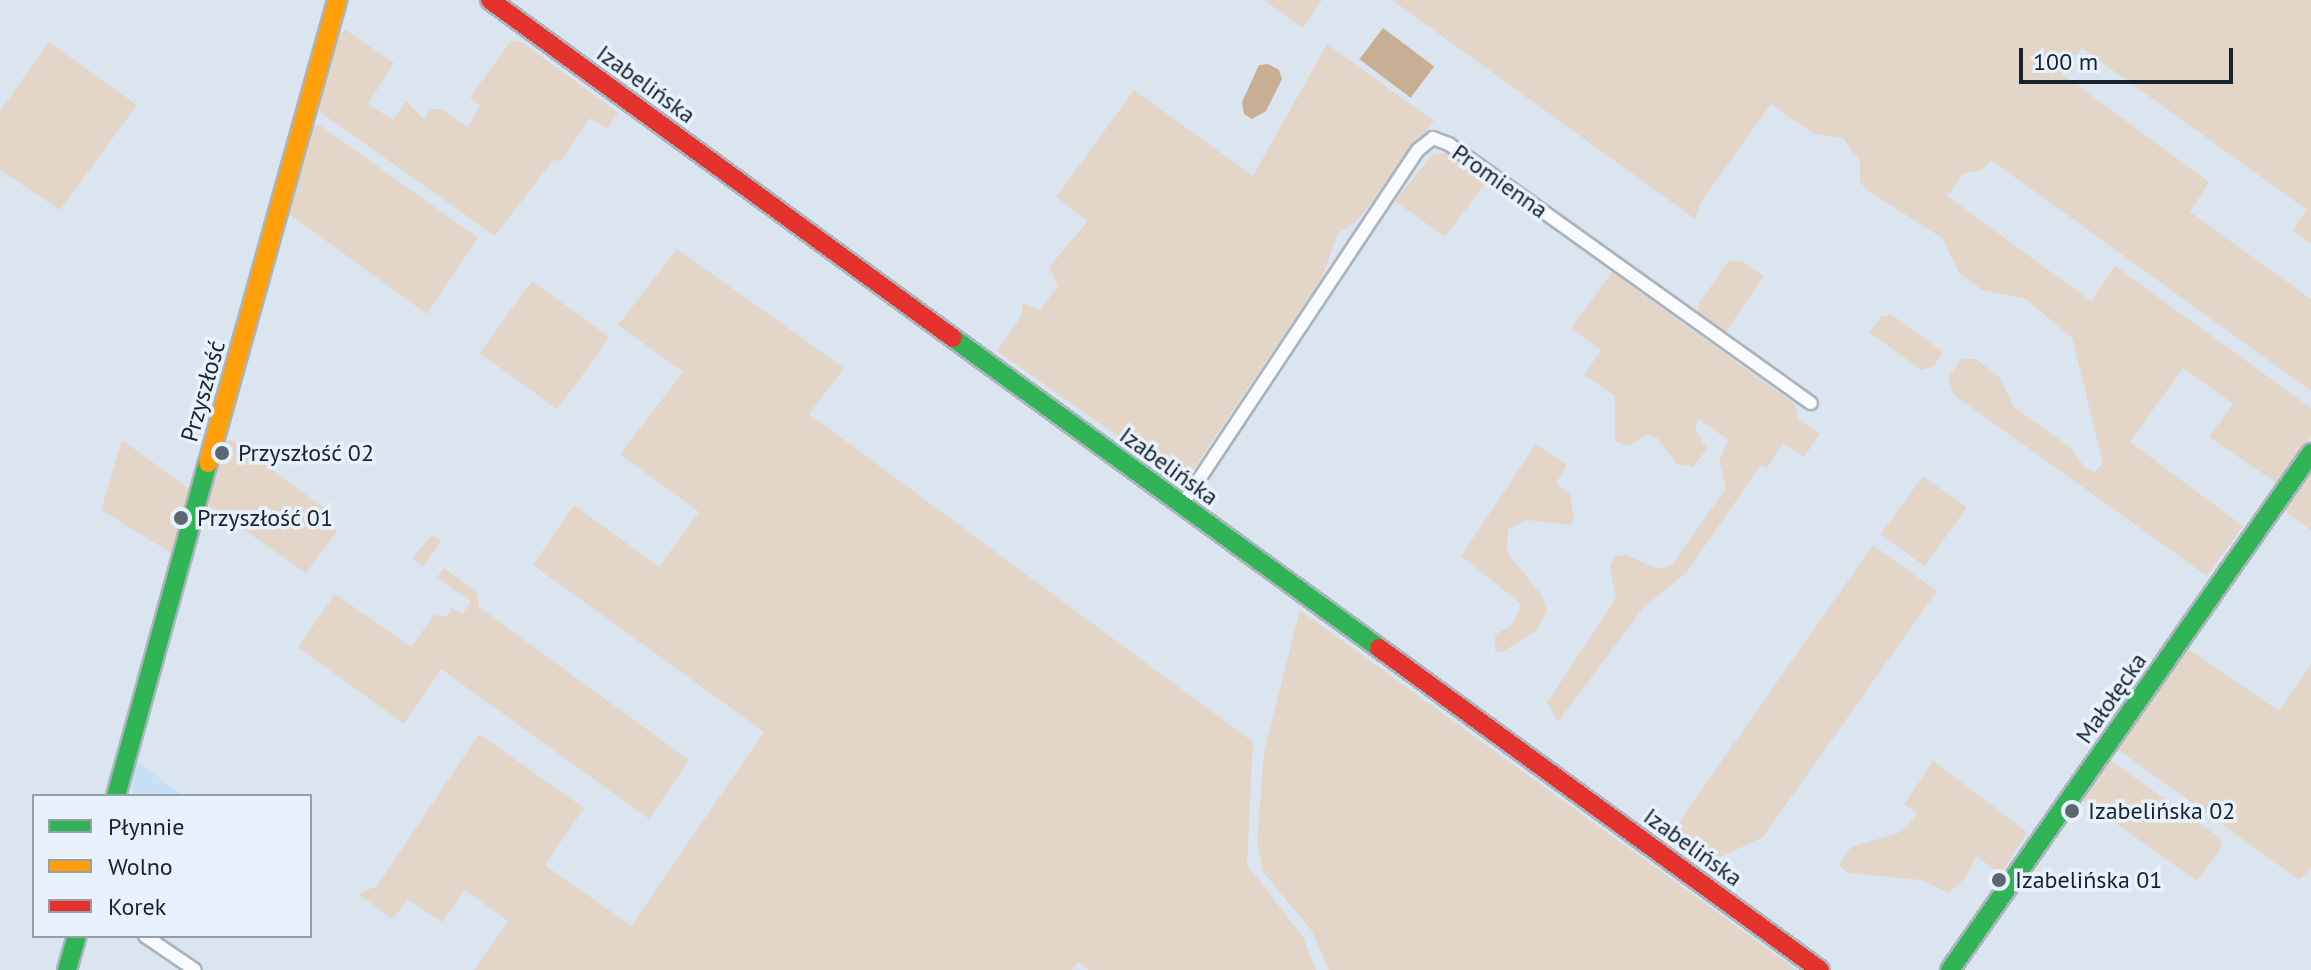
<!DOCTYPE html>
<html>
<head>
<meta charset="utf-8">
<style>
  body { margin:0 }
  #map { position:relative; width:2311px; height:970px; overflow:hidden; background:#dae5f0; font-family:"PT Sans",sans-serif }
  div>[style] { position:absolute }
  .built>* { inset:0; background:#c8e0f6 }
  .green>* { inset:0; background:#e3d6c8; transform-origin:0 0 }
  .water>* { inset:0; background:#c8ae92; transform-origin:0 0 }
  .roads { filter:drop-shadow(2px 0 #aab4bd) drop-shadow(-2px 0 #aab4bd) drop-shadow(0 2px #aab4bd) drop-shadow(0 -2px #aab4bd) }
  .street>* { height:12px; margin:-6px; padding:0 6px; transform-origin:6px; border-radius:6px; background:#f9fbfd }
  .fast>* { height:18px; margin:-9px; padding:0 9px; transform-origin:9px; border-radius:9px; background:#30b455 }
  .slow>* { height:18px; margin:-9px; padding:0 9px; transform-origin:9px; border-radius:9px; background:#ff9f0a }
  .jam>* { height:18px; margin:-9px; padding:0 9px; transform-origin:9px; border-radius:9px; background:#e5322d }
  .dots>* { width:22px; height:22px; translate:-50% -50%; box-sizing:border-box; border:4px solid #e7f2fc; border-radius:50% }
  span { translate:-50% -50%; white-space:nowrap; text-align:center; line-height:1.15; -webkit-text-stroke:7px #e7f2fc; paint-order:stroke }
  .street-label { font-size:24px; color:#19232c }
  .poi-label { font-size:24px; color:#19232c }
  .left { translate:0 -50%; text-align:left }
  .legend { position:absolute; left:32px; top:794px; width:280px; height:144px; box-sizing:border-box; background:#e7f2fc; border:2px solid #959fa9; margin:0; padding:10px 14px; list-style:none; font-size:24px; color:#19232c }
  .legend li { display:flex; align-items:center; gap:16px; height:40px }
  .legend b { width:40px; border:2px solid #959fa9 }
  .scale { position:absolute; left:2019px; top:48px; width:214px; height:36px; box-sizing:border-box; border:4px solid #19232c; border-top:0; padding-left:10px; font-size:24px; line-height:28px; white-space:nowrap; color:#19232c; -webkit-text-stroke:6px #e7f2fc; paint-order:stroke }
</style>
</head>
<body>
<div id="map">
  <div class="built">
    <div style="clip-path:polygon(135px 760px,184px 796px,131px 796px)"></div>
  </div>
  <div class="green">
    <div style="clip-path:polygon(1264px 0,1322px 0,1303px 28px)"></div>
    <div style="clip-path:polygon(1392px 0,2311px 0,2311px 244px,2293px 230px,2307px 210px,2082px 48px,2062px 74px,2209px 182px,2190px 212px,2311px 299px,2311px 391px,1991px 160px,1982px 170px,1964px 173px,1947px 196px,2091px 301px,2115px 266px,2311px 408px,2311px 437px,2278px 484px,2209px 437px,2233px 404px,2183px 368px,2130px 442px,2243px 526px,2207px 576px,1954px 395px,1948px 378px,1961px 359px,1976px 359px,2000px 378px,2014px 407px,2072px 449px,2085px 468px,2095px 472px,2103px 463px,2072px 338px,2026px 299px,1982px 290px,1959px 273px,1942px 238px,1867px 190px,1860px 182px,1860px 161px,1843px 138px,1814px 134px,1771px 104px,1701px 202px,1695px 219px)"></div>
    <div style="clip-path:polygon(346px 30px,394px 63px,368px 104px,393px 120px,406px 101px,424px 119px,430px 109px,441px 109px,468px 127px,480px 106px,470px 97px,512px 40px,522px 42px,618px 113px,607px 129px,590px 118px,560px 162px,554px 159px,495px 236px,320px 112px,316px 102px,333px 38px)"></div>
    <div style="clip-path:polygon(49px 42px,137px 105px,60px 210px,0 170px,0 111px)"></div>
    <div style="clip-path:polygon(1327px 44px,1434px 121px,1357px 221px,1338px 233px,1322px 278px,1184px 483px,997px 351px,1021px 316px,1023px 303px,1040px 310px,1058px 286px,1049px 267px,1088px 221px,1056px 197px,1134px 90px,1253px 176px)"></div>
    <div style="clip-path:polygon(318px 124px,478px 238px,427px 314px,286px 212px,312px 126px)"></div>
    <div style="clip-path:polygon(1446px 153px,1486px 182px,1445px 237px,1395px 201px,1432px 155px)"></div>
    <div style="clip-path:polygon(677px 249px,844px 368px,809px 414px,1253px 742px,1247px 865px,1303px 937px,1316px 970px,1089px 970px,1078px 962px,1072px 970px,474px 970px,508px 921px,465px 890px,442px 922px,408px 900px,392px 919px,358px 894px,377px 886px,479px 734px,584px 808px,545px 865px,631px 926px,764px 732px,533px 565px,574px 505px,659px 567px,699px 512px,620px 454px,683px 372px,618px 325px)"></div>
    <div style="clip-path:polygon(1729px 261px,1742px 261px,1764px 276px,1725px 333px,1697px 314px,1699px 303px)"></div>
    <div style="clip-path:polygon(1612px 272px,1796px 405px,1798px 418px,1820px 434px,1804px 457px,1783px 443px,1767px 468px,1761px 465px,1686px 573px,1644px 607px,1558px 722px,1547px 703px,1616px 598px,1610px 569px,1614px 556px,1626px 555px,1658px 569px,1672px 565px,1726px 488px,1719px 461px,1728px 440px,1699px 419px,1695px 429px,1707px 449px,1693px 467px,1677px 464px,1657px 438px,1646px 435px,1628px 446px,1615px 441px,1615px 396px,1584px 375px,1601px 350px,1571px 328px)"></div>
    <div style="left:532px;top:281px;width:96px;height:89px;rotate:36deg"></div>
    <div style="clip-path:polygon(1892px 315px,1943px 352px,1934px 366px,1921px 370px,1869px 332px,1881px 317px)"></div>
    <div style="clip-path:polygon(122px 440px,191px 490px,173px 554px,101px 510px)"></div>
    <div style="clip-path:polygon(232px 440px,332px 514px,329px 523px,337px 531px,306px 573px,207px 504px,226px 441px)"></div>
    <div style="clip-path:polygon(1536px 444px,1567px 465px,1556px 483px,1570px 494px,1574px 518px,1571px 525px,1527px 520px,1508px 529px,1507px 552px,1542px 596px,1547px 611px,1536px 631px,1502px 652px,1495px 651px,1495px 635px,1513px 624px,1521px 604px,1461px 556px)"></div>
    <div style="clip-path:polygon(2311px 474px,2311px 530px,2285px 511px)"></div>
    <div style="left:1923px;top:476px;width:54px;height:72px;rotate:36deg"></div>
    <div style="clip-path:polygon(432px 535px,441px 541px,423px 567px,412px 558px)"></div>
    <div style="clip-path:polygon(1873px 545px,1937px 591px,1763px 837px,1702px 866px,1667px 839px)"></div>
    <div style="clip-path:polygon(444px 568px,477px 593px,479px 607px,689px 760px,649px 819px,441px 669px,404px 724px,298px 647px,335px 594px,411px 647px,434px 615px,447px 616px,452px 608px,462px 614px,471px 602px,437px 577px)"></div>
    <div style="clip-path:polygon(1300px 610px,1797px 970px,1329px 970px,1312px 931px,1263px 872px,1257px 843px,1264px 751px)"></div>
    <div style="clip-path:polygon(2187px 648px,2279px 711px,2311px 664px,2311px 868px,2299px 880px,2117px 749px)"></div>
    <div style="clip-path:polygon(2110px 760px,2220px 838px,2222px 847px,2197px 881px,2083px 800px)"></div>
    <div style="clip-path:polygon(1933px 761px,2027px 832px,2001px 874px,1976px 856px,1966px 877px,1949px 893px,1921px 880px,1848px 873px,1839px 865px,1851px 847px,1898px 833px,1909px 824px,1917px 813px,1904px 804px)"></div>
  </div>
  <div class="water">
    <div style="left:1383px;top:28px;width:64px;height:39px;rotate:37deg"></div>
    <div style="clip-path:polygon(1268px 64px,1279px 70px,1282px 79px,1266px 111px,1252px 119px,1244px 114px,1242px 102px,1259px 65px)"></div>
  </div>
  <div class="roads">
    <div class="street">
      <div style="left:1182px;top:505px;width:426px;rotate:-56.4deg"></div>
      <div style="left:1418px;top:150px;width:19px;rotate:-39deg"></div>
      <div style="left:1433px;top:138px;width:17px;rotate:21deg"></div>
      <div style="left:1449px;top:144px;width:445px;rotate:35.6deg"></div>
      <div style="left:145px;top:936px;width:60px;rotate:34.2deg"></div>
    </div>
    <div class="fast">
      <div style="left:953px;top:338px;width:527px;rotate:36.04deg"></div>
      <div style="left:116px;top:796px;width:345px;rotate:-74.6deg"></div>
      <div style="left:67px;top:970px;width:35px;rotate:-74deg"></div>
      <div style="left:1950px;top:970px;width:631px;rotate:-55.07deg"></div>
    </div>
    <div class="slow">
      <div style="left:208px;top:463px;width:481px;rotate:-74.4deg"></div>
    </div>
    <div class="jam">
      <div style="left:490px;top:0;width:573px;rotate:36.13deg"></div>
      <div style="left:1379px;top:648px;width:546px;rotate:36.14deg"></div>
    </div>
  </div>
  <div class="dots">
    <div style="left:222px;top:453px;background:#5d6771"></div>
    <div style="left:181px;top:518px;background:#5d6771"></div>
    <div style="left:2072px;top:811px;background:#5d6771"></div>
    <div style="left:1999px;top:880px;background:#5d6771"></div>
  </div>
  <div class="street-label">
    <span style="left:646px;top:84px;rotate:36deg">Izabelińska</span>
    <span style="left:1500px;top:181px;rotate:35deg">Promienna</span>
    <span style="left:203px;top:391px;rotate:-74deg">Przyszłość</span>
    <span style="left:1169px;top:466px;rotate:36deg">Izabelińska</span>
    <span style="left:2111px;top:698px;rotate:-55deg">Małołęcka</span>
    <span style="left:1693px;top:847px;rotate:36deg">Izabelińska</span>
  </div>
  <div class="poi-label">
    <span class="left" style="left:238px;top:453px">Przyszłość 02</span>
    <span class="left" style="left:197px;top:518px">Przyszłość 01</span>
    <span class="left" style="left:2088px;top:811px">Izabelińska 02</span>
    <span class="left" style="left:2015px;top:880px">Izabelińska 01</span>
  </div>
  <ul class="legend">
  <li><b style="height:10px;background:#30b455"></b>Płynnie</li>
  <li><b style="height:10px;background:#ff9f0a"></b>Wolno</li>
  <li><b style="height:10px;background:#e5322d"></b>Korek</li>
  </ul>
  <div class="scale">100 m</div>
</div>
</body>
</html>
